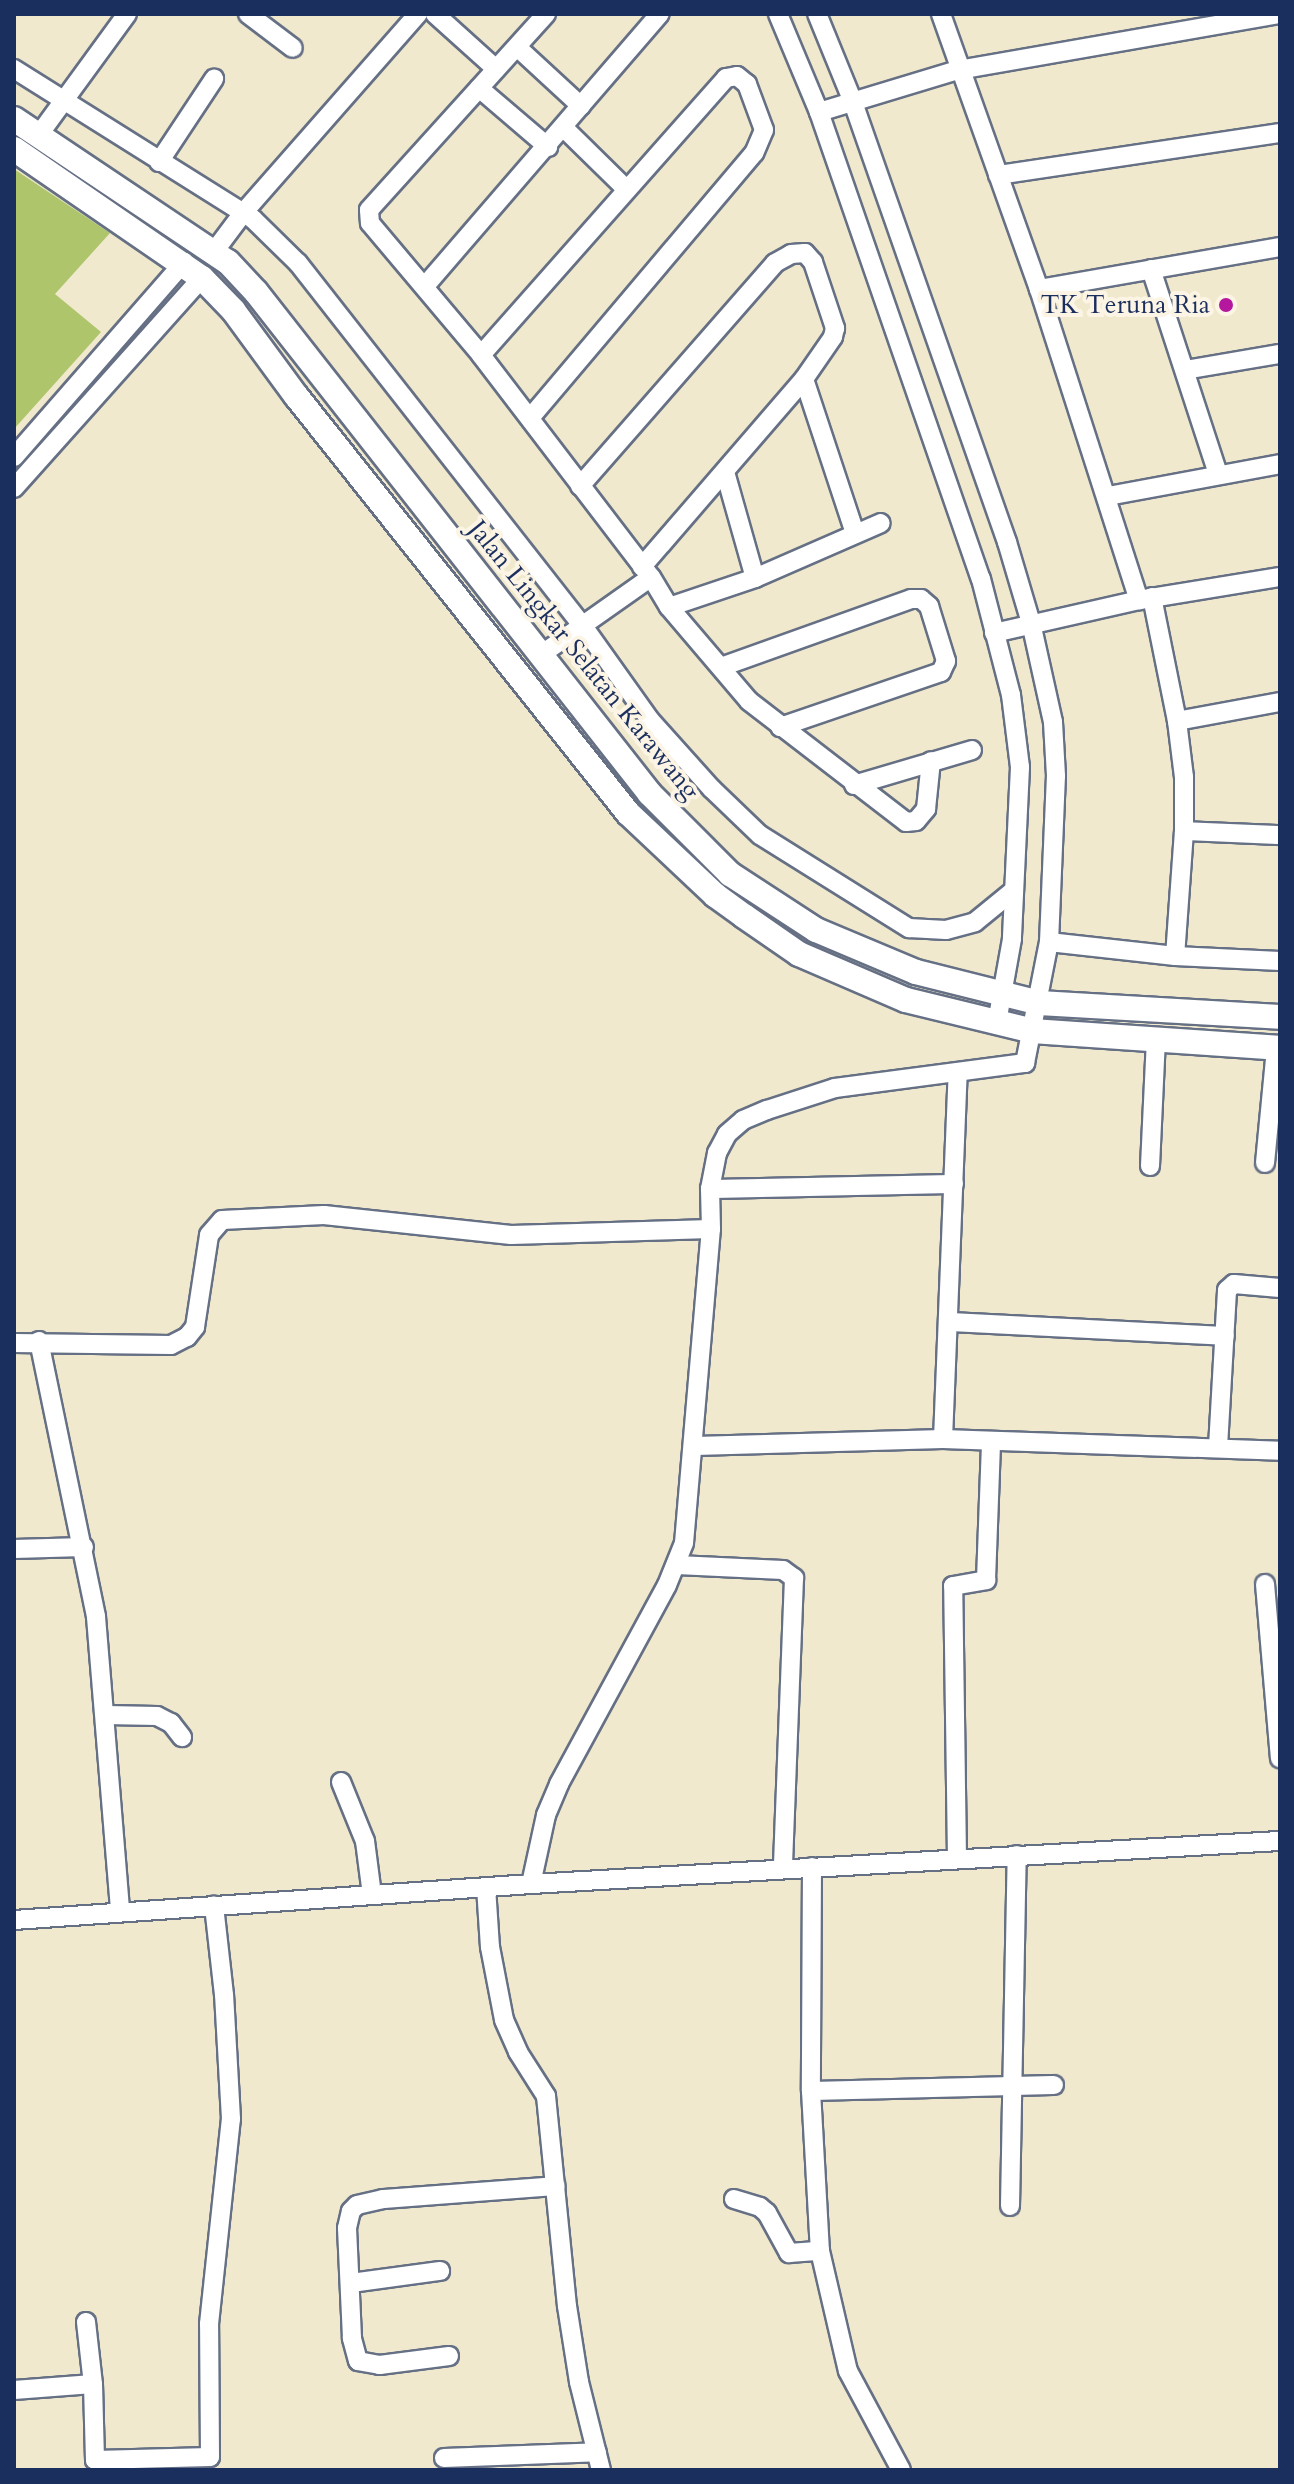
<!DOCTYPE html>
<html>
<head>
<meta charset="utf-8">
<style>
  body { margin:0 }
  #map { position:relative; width:1294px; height:2484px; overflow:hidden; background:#f0e9cd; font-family:Cardo,serif }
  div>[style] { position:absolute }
  .green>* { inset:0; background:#aec56b }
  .roads { filter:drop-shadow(2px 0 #667085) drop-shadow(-2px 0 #667085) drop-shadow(0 2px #667085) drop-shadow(0 -2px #667085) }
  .minor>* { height:18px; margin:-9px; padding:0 9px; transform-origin:9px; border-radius:9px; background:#fff }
  .major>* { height:24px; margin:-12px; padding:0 12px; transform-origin:12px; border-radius:12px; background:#fff }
  .dots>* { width:22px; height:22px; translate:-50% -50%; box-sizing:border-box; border:4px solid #fcf5e5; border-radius:50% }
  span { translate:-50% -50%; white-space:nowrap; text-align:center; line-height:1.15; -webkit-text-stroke:8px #fcf5e5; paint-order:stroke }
  .poi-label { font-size:26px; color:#1b2f5e }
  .right { translate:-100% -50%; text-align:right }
  .street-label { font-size:26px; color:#1b2f5e }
  .frame { position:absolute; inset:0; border:16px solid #1b2f5e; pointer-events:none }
</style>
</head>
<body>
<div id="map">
  <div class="green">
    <div style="clip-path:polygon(14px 169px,110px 233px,55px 294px,101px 332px,14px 429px)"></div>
  </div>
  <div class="roads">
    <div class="minor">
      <div style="left:248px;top:14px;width:56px;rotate:37.1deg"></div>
      <div style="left:435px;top:14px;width:82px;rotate:42deg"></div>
      <div style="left:546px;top:14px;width:264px;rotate:132.1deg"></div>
      <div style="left:369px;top:210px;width:13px;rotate:86deg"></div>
      <div style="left:370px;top:223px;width:172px;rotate:49.9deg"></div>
      <div style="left:481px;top:355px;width:280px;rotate:52.6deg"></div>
      <div style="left:651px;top:577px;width:35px;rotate:59deg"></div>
      <div style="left:669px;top:607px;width:123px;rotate:49.6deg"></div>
      <div style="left:749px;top:701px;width:198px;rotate:37.6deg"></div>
      <div style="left:906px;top:822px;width:10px;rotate:-6deg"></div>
      <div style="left:916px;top:821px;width:16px;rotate:-50deg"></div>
      <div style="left:926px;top:809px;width:48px;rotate:-84.1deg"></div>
      <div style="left:778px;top:14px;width:106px;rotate:67.3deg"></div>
      <div style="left:819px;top:112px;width:494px;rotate:70.9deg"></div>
      <div style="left:981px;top:579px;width:120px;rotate:75.5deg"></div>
      <div style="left:1011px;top:695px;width:73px;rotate:82.9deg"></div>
      <div style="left:1020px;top:767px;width:172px;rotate:92.7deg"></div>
      <div style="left:1012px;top:939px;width:84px;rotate:100.2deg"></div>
      <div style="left:941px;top:14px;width:292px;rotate:70.4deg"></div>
      <div style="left:1039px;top:289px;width:327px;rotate:72.2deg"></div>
      <div style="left:517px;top:47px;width:87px;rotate:42.7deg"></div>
      <div style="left:14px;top:69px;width:282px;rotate:32.1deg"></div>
      <div style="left:253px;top:219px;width:63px;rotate:44.4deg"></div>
      <div style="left:298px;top:263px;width:462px;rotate:51.9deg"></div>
      <div style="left:583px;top:626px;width:115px;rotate:54.5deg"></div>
      <div style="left:650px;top:720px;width:93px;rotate:48.1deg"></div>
      <div style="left:712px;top:789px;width:66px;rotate:43.8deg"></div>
      <div style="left:760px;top:835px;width:176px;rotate:32deg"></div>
      <div style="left:909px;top:928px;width:37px;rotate:3deg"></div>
      <div style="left:946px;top:930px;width:30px;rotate:-15deg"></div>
      <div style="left:975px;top:922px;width:49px;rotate:-39.2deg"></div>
      <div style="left:479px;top:88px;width:91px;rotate:40.5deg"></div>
      <div style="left:819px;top:112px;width:145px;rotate:-16.8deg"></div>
      <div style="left:958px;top:70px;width:325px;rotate:-9.9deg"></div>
      <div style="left:564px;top:128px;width:88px;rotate:44.5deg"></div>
      <div style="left:38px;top:136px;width:151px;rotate:-53.9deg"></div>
      <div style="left:159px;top:162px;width:100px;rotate:-56.5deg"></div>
      <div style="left:998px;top:175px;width:285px;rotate:-8.5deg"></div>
      <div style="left:213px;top:253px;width:50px;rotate:-53.1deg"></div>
      <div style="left:243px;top:213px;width:265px;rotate:-48.7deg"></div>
      <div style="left:1151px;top:269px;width:216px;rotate:71.9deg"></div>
      <div style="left:425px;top:286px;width:359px;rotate:-49.2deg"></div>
      <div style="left:1039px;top:289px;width:245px;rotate:-9.9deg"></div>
      <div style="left:481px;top:355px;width:370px;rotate:-48.5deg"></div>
      <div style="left:726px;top:78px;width:11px;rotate:-10deg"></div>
      <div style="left:737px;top:76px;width:13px;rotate:39deg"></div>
      <div style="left:747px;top:84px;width:49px;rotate:69.7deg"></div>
      <div style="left:764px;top:130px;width:25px;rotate:113deg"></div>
      <div style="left:754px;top:153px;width:347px;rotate:130.2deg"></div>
      <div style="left:1185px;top:370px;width:96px;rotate:-9.6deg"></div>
      <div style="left:804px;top:379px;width:162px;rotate:71.7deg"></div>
      <div style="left:14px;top:457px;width:259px;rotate:-48.9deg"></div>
      <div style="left:725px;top:472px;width:110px;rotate:74.2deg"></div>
      <div style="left:580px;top:486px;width:296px;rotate:-48.8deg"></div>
      <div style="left:775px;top:263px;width:18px;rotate:-29deg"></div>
      <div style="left:791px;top:254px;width:14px;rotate:-4deg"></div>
      <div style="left:805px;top:253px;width:12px;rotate:48deg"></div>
      <div style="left:813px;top:262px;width:70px;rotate:71.6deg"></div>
      <div style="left:835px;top:328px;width:9px;rotate:103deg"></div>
      <div style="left:833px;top:337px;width:51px;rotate:124.6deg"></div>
      <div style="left:804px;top:379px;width:248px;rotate:130.8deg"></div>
      <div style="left:14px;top:488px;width:282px;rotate:-48.2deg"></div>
      <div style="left:1108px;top:496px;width:175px;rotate:-10.5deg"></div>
      <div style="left:1152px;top:597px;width:126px;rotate:78.6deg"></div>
      <div style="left:1177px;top:721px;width:56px;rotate:82.9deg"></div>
      <div style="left:1184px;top:777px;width:54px;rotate:90deg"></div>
      <div style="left:1184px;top:831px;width:125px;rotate:94.1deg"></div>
      <div style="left:669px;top:607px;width:91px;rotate:-18.6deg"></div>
      <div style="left:755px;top:578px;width:137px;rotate:-23.6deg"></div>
      <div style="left:994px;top:633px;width:149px;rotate:-12.8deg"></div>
      <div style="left:1139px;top:600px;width:143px;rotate:-9.3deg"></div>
      <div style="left:542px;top:654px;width:133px;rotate:-35.2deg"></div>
      <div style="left:721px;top:667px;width:202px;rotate:-19.7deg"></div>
      <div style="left:911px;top:599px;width:10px"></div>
      <div style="left:921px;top:599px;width:11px;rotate:41deg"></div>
      <div style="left:929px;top:606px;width:58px;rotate:72.8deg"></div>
      <div style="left:946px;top:661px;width:12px;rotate:114deg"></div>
      <div style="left:941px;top:672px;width:170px;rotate:161.1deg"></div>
      <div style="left:1177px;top:721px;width:105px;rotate:-10.5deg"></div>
      <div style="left:854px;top:785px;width:123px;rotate:-16.5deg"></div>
      <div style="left:1184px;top:831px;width:96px;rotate:2.4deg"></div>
      <div style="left:1049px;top:942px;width:127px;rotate:6.3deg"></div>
      <div style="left:1175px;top:956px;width:105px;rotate:2.7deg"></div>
      <div style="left:1265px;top:1163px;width:116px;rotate:-84.5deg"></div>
      <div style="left:1150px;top:1166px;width:127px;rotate:-87.3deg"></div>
      <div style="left:710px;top:1189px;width:244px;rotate:-1.2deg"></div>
      <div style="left:950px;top:1322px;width:275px;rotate:2.9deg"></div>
      <div style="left:39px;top:1341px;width:282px;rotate:78.3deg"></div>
      <div style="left:96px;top:1617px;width:296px;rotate:85.3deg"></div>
      <div style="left:14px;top:1343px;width:157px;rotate:0.7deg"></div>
      <div style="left:171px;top:1345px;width:18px;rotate:-27deg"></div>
      <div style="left:187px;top:1337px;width:13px;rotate:-51deg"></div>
      <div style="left:195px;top:1327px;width:93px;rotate:-81.3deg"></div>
      <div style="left:209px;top:1235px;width:20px;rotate:-49deg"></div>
      <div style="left:222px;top:1220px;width:102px;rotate:-2.8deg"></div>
      <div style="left:324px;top:1215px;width:188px;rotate:6.1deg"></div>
      <div style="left:511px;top:1235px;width:200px;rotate:-1.7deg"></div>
      <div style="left:943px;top:1439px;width:367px;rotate:-87.7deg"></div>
      <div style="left:695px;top:1446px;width:248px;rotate:-1.6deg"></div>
      <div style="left:943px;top:1439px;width:337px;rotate:2deg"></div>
      <div style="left:1218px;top:1447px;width:157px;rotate:-86.7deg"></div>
      <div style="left:1227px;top:1290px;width:9px;rotate:-41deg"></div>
      <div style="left:1234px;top:1284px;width:46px;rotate:5deg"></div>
      <div style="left:14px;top:1549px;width:70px;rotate:-1.6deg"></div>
      <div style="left:677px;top:1565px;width:106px;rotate:2.7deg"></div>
      <div style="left:783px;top:1570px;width:14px;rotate:36deg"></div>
      <div style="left:794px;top:1578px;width:291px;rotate:92.2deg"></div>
      <div style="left:1265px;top:1584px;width:175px;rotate:85.1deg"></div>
      <div style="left:106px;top:1715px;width:51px;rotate:1.1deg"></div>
      <div style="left:157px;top:1716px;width:16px;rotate:27deg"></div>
      <div style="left:171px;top:1723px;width:18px;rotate:52deg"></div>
      <div style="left:341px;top:1782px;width:64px;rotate:67.9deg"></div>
      <div style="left:365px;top:1841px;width:54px;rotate:82.6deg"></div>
      <div style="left:957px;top:1859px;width:273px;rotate:-90.8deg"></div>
      <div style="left:953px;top:1586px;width:34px;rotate:-10deg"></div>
      <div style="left:986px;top:1580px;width:137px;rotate:-87.9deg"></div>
      <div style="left:812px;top:1867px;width:224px;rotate:90.3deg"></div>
      <div style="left:811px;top:2091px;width:160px;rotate:86.8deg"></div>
      <div style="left:820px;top:2251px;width:123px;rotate:76.9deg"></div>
      <div style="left:848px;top:2371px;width:112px;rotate:61.8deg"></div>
      <div style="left:531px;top:1884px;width:71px;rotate:-77.7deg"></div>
      <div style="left:546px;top:1815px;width:34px;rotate:-67deg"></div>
      <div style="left:559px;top:1784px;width:226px;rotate:-61.5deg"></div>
      <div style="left:667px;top:1585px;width:45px;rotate:-68deg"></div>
      <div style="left:684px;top:1543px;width:315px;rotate:-85.1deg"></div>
      <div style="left:711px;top:1229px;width:40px;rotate:-91.4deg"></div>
      <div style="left:710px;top:1189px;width:37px;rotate:-79deg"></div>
      <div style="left:717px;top:1153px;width:21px;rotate:-62deg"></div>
      <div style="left:727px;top:1134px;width:21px;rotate:-41deg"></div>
      <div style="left:743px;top:1120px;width:26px;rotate:-23deg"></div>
      <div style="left:767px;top:1110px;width:71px;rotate:-17.9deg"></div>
      <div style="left:835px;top:1088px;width:192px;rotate:-7.5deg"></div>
      <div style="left:1025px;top:1063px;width:123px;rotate:-78.8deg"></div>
      <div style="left:1049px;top:942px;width:166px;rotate:-87.6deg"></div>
      <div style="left:1056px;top:776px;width:54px;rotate:-93.2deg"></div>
      <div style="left:1053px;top:722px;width:101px;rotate:-102.5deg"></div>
      <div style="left:1031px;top:623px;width:84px;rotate:-106.5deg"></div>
      <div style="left:1007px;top:542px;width:466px;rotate:-109.3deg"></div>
      <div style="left:853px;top:102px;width:95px;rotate:-112.2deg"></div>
      <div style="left:486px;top:1887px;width:60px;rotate:86.2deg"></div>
      <div style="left:490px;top:1947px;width:74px;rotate:79.1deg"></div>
      <div style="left:504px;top:2020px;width:35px;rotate:66deg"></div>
      <div style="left:518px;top:2052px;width:52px;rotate:57.5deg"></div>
      <div style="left:546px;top:2096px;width:211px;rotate:84.3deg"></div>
      <div style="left:567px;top:2306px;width:77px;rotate:81deg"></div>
      <div style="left:579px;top:2382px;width:91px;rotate:76deg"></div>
      <div style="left:14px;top:1920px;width:518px;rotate:-3.98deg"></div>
      <div style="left:531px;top:1884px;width:750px;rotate:-3.29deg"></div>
      <div style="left:811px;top:2091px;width:243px;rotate:-1.4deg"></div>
      <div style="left:734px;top:2199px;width:27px;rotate:17deg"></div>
      <div style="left:760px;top:2207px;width:9px;rotate:41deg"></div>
      <div style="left:767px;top:2213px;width:46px;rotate:61.2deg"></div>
      <div style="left:789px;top:2253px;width:31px;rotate:-4deg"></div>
      <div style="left:1010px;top:2206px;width:351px;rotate:-88.9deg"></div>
      <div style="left:351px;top:2283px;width:90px;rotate:-7.7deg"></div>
      <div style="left:86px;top:2322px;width:62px;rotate:83.6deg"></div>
      <div style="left:449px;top:2356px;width:70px;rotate:172.6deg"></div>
      <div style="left:380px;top:2365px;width:22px;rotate:-170deg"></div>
      <div style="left:358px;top:2361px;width:24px;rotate:-105deg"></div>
      <div style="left:352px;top:2338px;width:110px;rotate:-92.6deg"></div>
      <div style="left:347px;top:2228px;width:17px;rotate:-77deg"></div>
      <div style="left:351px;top:2211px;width:8px;rotate:-45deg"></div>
      <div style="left:357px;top:2205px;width:27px;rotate:-13deg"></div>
      <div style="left:383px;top:2199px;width:173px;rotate:-4.3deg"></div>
      <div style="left:14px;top:2390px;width:79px;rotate:-4.3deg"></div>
      <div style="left:93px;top:2384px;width:76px;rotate:88.5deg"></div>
      <div style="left:95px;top:2460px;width:115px;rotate:-1.5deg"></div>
      <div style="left:210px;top:2457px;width:133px;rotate:-90.4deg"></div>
      <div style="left:209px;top:2324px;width:206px;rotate:-83.9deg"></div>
      <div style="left:231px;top:2119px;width:124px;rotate:-93.2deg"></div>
      <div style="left:224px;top:1995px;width:90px;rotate:-96.4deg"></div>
      <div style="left:444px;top:2458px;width:153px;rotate:-2.2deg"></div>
    </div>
    <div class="major">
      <div style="left:14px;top:119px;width:257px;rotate:33.8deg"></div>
      <div style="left:228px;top:262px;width:41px;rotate:47deg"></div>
      <div style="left:256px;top:292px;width:638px;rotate:51.87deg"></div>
      <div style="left:650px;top:794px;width:113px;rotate:45deg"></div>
      <div style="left:730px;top:874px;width:103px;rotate:33.1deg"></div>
      <div style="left:816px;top:930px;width:108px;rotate:22.8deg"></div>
      <div style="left:916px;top:972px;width:127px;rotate:14.1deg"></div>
      <div style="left:1039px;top:1003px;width:241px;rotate:3.3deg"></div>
      <div style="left:14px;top:149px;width:228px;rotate:34.5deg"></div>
      <div style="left:202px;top:278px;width:45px;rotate:45.9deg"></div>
      <div style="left:233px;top:310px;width:108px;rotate:53.7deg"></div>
      <div style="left:297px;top:397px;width:532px;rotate:51.49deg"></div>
      <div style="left:628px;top:813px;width:120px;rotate:43.3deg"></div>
      <div style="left:715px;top:895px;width:36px;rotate:36deg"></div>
      <div style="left:744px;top:916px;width:67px;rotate:34.6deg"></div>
      <div style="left:799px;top:954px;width:116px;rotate:23.3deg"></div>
      <div style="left:906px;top:1000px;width:131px;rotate:13.7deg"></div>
      <div style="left:1033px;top:1031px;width:248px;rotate:3.9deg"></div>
    </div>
  </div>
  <div class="dots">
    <div style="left:1226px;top:305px;background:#b5179e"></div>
  </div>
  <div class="poi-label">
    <span class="right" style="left:1210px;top:305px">TK Teruna Ria</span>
  </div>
  <div class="street-label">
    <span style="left:584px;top:660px;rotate:51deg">Jalan Lingkar Selatan Karawang</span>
  </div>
  <div class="frame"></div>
</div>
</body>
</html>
